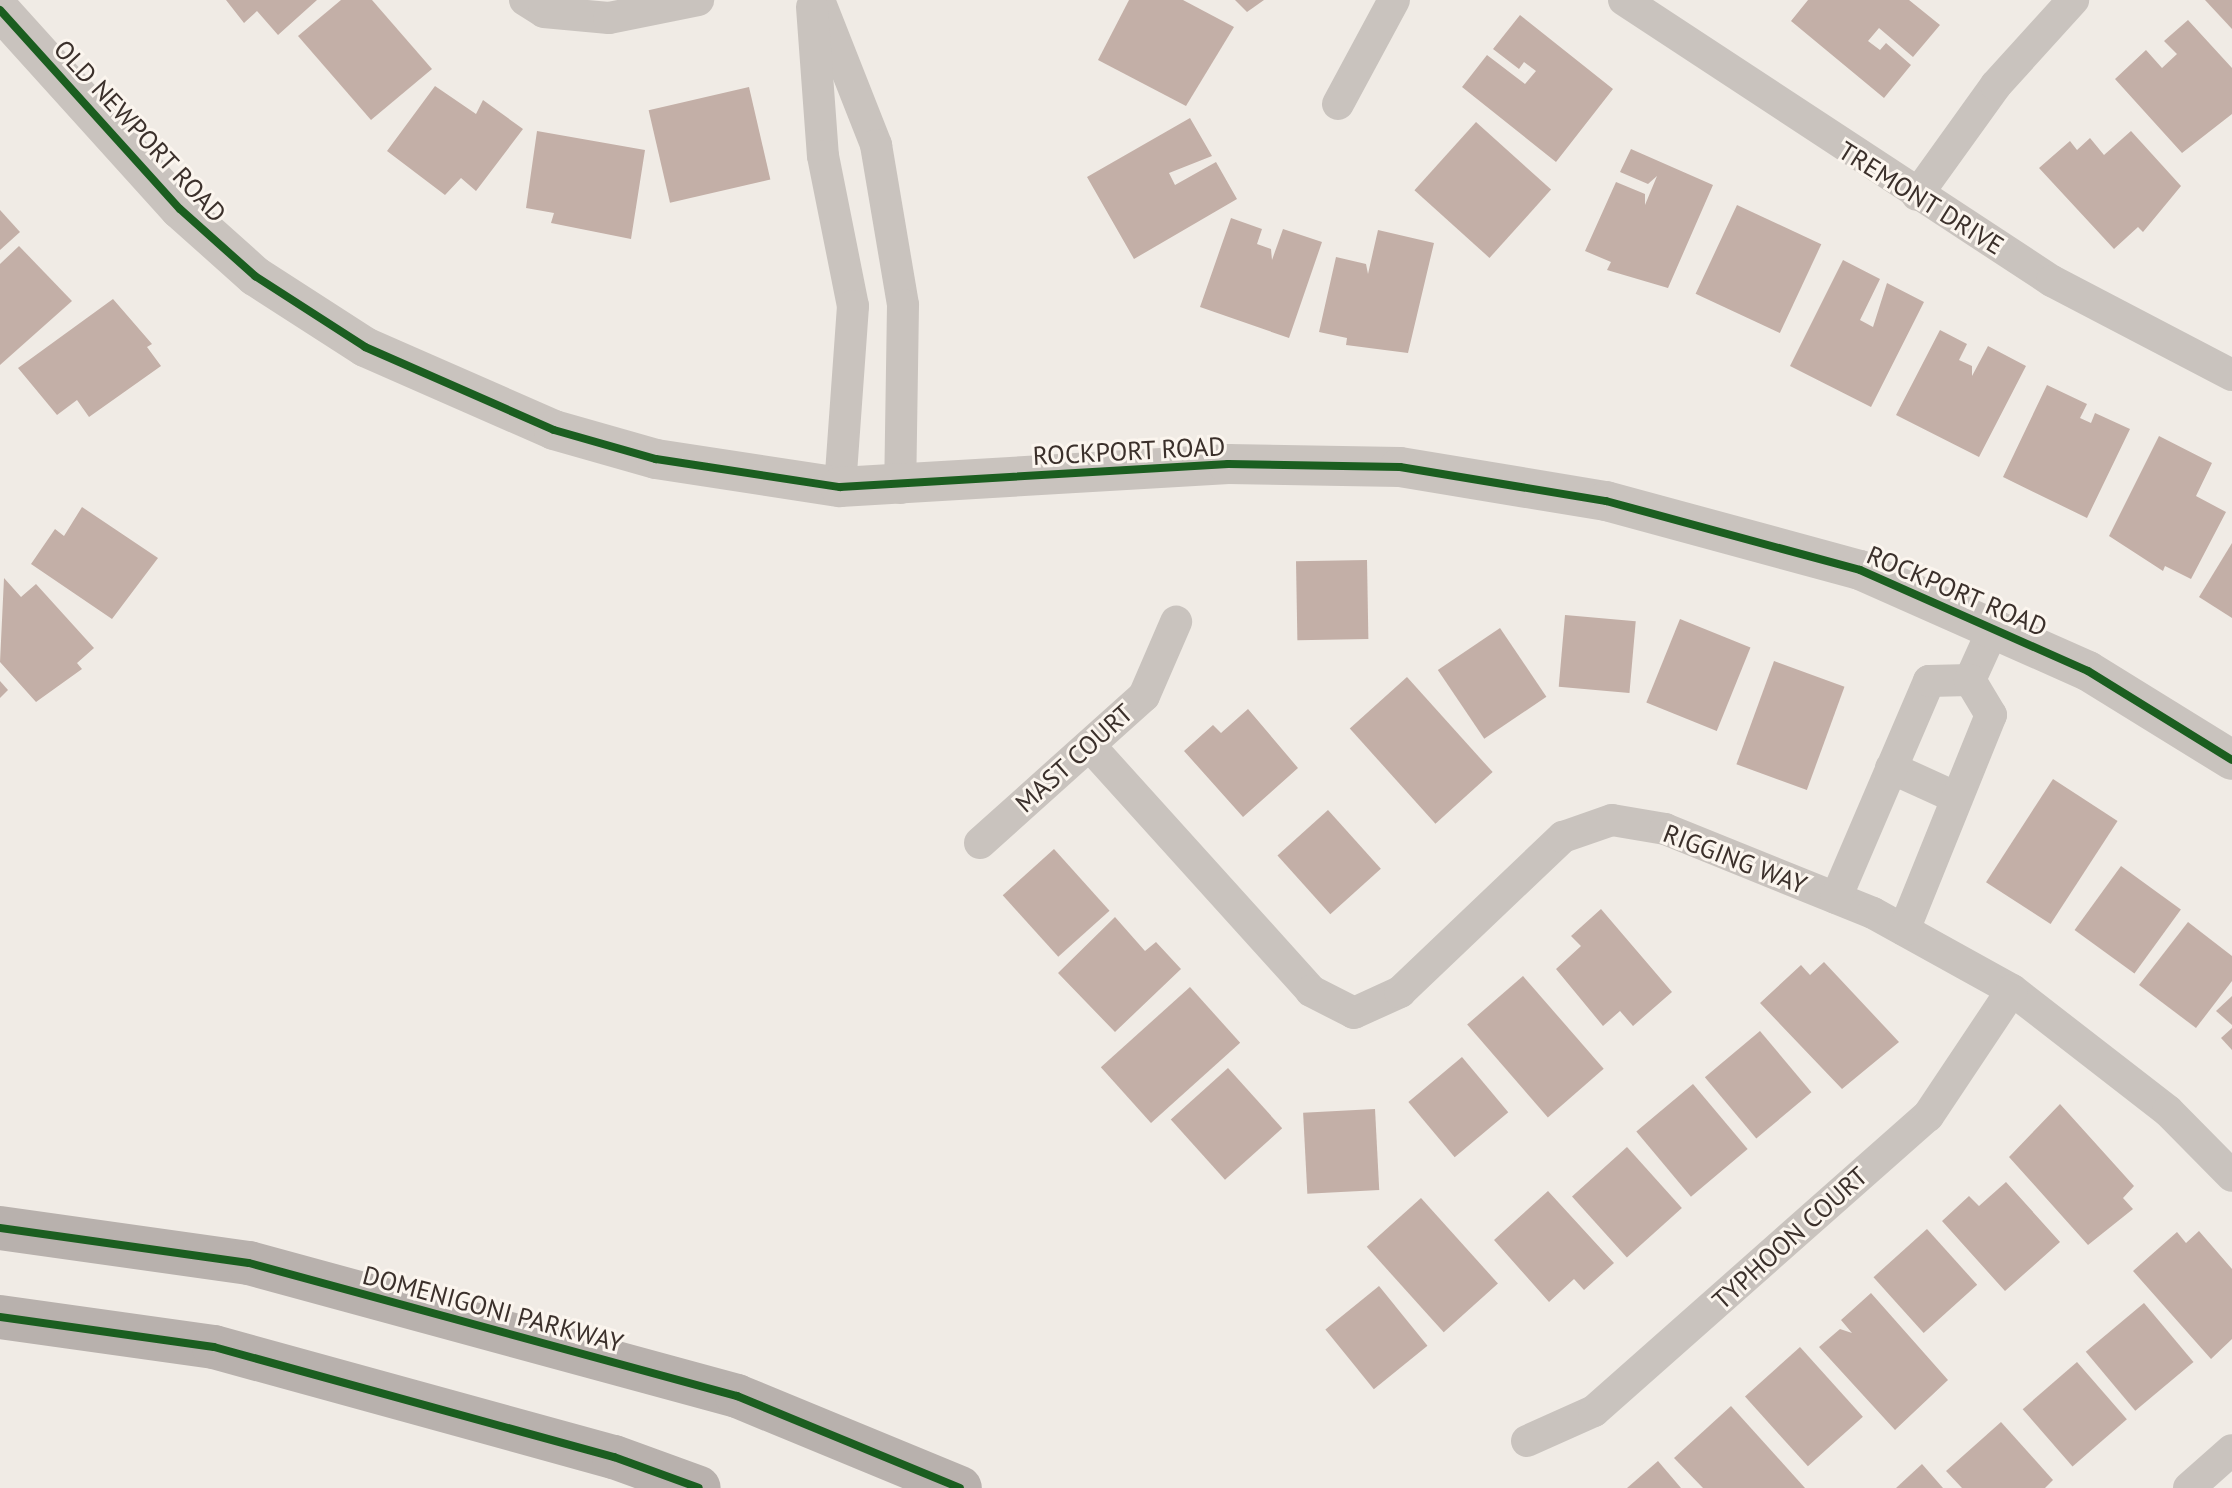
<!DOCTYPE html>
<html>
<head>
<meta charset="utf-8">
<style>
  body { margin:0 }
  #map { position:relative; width:2232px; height:1488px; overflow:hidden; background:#f0ebe5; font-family:"PT Sans",sans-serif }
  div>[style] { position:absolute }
  .building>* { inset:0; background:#c3afa7; transform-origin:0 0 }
  .minor>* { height:32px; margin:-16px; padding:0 16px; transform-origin:16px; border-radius:16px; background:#c9c3be }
  .tertiary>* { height:40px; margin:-20px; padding:0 20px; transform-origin:20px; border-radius:20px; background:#c9c3be }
  .primary>* { height:44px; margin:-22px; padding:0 22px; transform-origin:22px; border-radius:22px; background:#b8b1ad }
  .cycleway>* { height:8px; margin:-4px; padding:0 4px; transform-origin:4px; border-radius:4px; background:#1b5e20 }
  span { translate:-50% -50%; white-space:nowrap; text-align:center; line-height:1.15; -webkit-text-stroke:6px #fbf5ee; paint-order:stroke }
  .street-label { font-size:26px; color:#3b302b }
</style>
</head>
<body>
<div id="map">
  <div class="building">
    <div style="clip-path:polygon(226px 0,317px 0,278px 35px,257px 11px,244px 23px)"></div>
    <div style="clip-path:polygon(341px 0,372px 0,432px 69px,371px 120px,298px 36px)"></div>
    <div style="clip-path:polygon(1129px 0,1183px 0,1234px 27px,1186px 106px,1098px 60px)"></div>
    <div style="clip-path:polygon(1235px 0,1264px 0,1247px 12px)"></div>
    <div style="clip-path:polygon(1808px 0,1909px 0,1940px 25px,1913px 57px,1879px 28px,1868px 41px,1880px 50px,1886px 43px,1911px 65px,1884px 98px,1791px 21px)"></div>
    <div style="clip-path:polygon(2205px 0,2232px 0,2232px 29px)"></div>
    <div style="clip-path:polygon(1520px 15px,1613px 89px,1556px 162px,1462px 87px,1487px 55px,1525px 84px,1536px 71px,1524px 62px,1519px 69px,1493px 49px)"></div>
    <div style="clip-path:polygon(2188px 20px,2232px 68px,2232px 114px,2182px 153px,2115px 79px,2146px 50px,2162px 68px,2177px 54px,2164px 41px)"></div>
    <div style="clip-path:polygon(435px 86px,476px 114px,483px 100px,523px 129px,476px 191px,461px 178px,445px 195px,387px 151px)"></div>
    <div style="left:749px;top:87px;width:95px;height:103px;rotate:77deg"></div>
    <div style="clip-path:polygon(1190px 118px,1212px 156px,1169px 173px,1175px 185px,1216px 162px,1237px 199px,1134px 259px,1087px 177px)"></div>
    <div style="left:1476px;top:122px;width:101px;height:92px;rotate:42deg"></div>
    <div style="clip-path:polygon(537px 131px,645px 150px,631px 239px,551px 223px,554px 213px,526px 208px)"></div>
    <div style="clip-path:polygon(2131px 131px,2181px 186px,2143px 232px,2138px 227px,2114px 249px,2039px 168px,2070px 141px,2077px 150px,2090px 138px,2104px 155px)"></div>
    <div style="clip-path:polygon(1631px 149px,1713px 185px,1668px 288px,1607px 270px,1611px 262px,1585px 251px,1616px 182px,1645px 194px,1645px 205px,1657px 176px,1648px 184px,1620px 172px)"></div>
    <div style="left:1737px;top:205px;width:93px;height:98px;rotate:25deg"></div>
    <div style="clip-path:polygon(0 210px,20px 232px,0 250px)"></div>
    <div style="clip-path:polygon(1231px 218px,1262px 229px,1257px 244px,1271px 249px,1272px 260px,1283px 229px,1322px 242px,1289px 338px,1200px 307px)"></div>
    <div style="clip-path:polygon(1378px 230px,1434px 243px,1408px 353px,1346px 345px,1347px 338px,1319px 332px,1336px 257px,1366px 264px,1368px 274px)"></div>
    <div style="clip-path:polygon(19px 246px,72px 301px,0 365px,0 264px)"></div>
    <div style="clip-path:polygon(1843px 260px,1880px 279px,1860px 320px,1873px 327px,1887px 283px,1924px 302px,1871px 407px,1790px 366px)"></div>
    <div style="clip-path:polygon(113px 299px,152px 344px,147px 347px,161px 366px,89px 417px,77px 400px,57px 415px,18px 368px)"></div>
    <div style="clip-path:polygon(1940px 330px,1967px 344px,1959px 360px,1972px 366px,1972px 376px,1988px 346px,2026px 366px,1979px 457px,1896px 415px)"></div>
    <div style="clip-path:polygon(2047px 385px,2087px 404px,2080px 418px,2091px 423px,2095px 413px,2130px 429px,2087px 518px,2003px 477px)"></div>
    <div style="clip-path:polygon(2159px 436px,2212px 463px,2196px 496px,2226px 512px,2191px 579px,2165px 566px,2163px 571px,2109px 536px)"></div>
    <div style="clip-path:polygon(82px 507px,158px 558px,112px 619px,31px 564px,55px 529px,64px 536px)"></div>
    <div style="clip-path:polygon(2232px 543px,2232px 618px,2199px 597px)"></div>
    <div style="left:1367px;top:560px;width:79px;height:71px;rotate:89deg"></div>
    <div style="clip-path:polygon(4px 578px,21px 597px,36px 584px,94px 648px,77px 663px,82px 669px,36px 702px,0 662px)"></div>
    <div style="left:1565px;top:615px;width:71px;height:72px;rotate:5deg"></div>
    <div style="left:1680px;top:619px;width:76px;height:90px;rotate:22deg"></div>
    <div style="left:1500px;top:628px;width:83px;height:75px;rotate:56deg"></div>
    <div style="left:1774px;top:661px;width:75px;height:110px;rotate:20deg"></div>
    <div style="left:1407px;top:677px;width:128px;height:77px;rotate:48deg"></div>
    <div style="clip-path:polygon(0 681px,8px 690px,0 698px)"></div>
    <div style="clip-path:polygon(1248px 709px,1298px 768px,1243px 817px,1184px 751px,1213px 725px,1221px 733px)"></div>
    <div style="left:2053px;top:779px;width:77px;height:123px;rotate:33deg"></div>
    <div style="left:1328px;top:810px;width:79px;height:68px;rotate:48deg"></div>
    <div style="left:1054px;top:849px;width:83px;height:69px;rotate:48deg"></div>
    <div style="left:2121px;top:866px;width:74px;height:79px;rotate:36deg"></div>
    <div style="clip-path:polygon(1601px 909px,1672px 992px,1633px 1026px,1620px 1011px,1603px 1026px,1556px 969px,1581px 946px,1571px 936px)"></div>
    <div style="clip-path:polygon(1115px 917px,1145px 951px,1156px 942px,1181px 969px,1115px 1032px,1058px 973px)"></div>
    <div style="clip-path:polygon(2188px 922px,2232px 956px,2232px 981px,2196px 1028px,2139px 985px)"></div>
    <div style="clip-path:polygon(1824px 962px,1899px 1042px,1842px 1089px,1760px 1003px,1801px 965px,1810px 975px)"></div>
    <div style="left:1523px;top:976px;width:123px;height:74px;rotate:49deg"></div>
    <div style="left:1190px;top:987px;width:75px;height:120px;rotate:48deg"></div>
    <div style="clip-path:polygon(2232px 996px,2232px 1025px,2216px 1011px)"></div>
    <div style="clip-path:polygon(2232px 1028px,2232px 1050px,2221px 1038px)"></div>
    <div style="left:1760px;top:1031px;width:80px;height:72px;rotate:50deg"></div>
    <div style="left:1462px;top:1057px;width:72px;height:70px;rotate:50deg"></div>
    <div style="left:1228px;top:1068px;width:81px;height:77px;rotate:48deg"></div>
    <div style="left:1693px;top:1084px;width:85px;height:74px;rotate:50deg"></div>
    <div style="clip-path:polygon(2060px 1104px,2134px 1186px,2123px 1198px,2133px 1209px,2088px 1245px,2009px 1157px)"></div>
    <div style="left:1375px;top:1109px;width:81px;height:72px;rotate:87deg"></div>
    <div style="left:1627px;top:1147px;width:82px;height:74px;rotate:48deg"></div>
    <div style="clip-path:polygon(2006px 1182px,2060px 1242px,2005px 1291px,1942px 1221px,1969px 1196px,1979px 1206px)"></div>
    <div style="clip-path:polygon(1548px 1191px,1614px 1263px,1584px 1290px,1574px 1279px,1549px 1302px,1494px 1240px)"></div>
    <div style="left:1421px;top:1198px;width:115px;height:73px;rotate:48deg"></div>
    <div style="left:1927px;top:1229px;width:75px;height:72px;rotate:48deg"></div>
    <div style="clip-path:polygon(2199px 1231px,2232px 1269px,2232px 1339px,2211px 1359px,2133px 1271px,2177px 1232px,2186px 1243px)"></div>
    <div style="left:1379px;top:1286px;width:77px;height:69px;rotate:51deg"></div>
    <div style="clip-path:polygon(1871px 1293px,1948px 1380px,1895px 1430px,1819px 1347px,1840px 1329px,1852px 1333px,1841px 1320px)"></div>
    <div style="left:2144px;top:1303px;width:77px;height:76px;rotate:50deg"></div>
    <div style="left:1800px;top:1347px;width:94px;height:74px;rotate:48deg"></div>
    <div style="left:2077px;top:1362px;width:76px;height:72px;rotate:49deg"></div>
    <div style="clip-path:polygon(1731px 1406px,1805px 1488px,1703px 1488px,1674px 1458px)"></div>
    <div style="clip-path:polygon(2001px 1422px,2053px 1480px,2045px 1488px,1962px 1488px,1946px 1471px)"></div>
    <div style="clip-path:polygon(1658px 1461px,1681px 1488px,1627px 1488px)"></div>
    <div style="clip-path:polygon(1922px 1464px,1943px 1488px,1896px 1488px)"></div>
  </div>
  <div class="minor">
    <div style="left:525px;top:0;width:22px;rotate:32deg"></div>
    <div style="left:544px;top:12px;width:65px;rotate:5.3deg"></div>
    <div style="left:609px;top:18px;width:91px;rotate:-11.4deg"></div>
    <div style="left:819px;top:0;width:156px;rotate:68.5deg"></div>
    <div style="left:876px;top:145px;width:162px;rotate:80.4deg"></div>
    <div style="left:903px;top:305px;width:183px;rotate:90.9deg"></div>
    <div style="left:1624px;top:0;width:512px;rotate:33.29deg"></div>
    <div style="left:2052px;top:281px;width:203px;rotate:27.6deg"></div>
    <div style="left:812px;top:7px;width:149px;rotate:85.8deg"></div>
    <div style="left:823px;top:156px;width:153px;rotate:78.7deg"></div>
    <div style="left:853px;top:306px;width:181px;rotate:94.1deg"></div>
    <div style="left:1338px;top:104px;width:118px;rotate:-61.7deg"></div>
    <div style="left:1917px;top:195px;width:135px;rotate:-54.3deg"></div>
    <div style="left:1996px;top:85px;width:115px;rotate:-47.8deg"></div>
    <div style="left:1970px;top:680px;width:60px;rotate:-65.6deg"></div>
    <div style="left:1090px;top:746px;width:330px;rotate:47.9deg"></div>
    <div style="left:1311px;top:991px;width:48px;rotate:27.1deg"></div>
    <div style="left:1354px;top:1013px;width:51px;rotate:-24.5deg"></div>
    <div style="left:1400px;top:992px;width:225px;rotate:-43.6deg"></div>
    <div style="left:1563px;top:837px;width:52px;rotate:-19.1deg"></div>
    <div style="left:1612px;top:820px;width:54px;rotate:9.6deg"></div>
    <div style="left:1665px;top:829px;width:224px;rotate:22deg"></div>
    <div style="left:1873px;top:913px;width:159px;rotate:29deg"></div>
    <div style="left:2012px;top:990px;width:197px;rotate:37.8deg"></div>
    <div style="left:2168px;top:1111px;width:91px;rotate:45.4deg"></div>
    <div style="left:1891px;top:768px;width:72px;rotate:24.4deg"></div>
    <div style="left:980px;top:843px;width:220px;rotate:-41.9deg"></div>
    <div style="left:1144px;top:696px;width:81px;rotate:-66.6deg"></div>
    <div style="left:1836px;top:898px;width:236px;rotate:-66.8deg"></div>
    <div style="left:1929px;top:681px;width:41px;rotate:-1.4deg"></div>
    <div style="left:1904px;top:930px;width:232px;rotate:-68deg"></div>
    <div style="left:1991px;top:715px;width:41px;rotate:-121deg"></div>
    <div style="left:1527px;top:1441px;width:73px;rotate:-24.1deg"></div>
    <div style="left:1594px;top:1411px;width:446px;rotate:-41.5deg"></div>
    <div style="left:1928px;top:1116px;width:151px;rotate:-56.3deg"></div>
    <div style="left:2189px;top:1488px;width:57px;rotate:-41.5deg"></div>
  </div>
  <div class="tertiary">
    <div style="left:0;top:10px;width:268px;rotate:47.9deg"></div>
    <div style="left:180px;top:209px;width:101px;rotate:41.8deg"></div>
    <div style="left:255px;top:276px;width:131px;rotate:32.8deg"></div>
    <div style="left:365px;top:347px;width:206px;rotate:23.7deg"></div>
    <div style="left:554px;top:430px;width:106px;rotate:15.9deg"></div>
    <div style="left:656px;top:459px;width:186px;rotate:8.7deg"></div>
    <div style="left:840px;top:487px;width:389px;rotate:-3.4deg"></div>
    <div style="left:1228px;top:464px;width:172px;rotate:1deg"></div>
    <div style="left:1400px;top:467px;width:209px;rotate:9.4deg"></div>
    <div style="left:1606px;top:501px;width:263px;rotate:15.2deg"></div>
    <div style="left:1860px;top:570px;width:249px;rotate:23.9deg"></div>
    <div style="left:2088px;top:671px;width:169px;rotate:31.7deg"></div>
  </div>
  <div class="primary">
    <div style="left:0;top:1228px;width:251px;rotate:8deg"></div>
    <div style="left:249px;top:1263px;width:506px;rotate:15.25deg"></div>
    <div style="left:737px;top:1396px;width:241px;rotate:22.4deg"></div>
    <div style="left:0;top:1317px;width:216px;rotate:8deg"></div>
    <div style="left:214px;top:1347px;width:415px;rotate:15.4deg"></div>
    <div style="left:614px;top:1457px;width:90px;rotate:20deg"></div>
  </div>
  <div class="cycleway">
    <div style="left:0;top:10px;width:268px;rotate:47.9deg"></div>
    <div style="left:180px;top:209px;width:101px;rotate:41.8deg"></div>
    <div style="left:255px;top:276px;width:131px;rotate:32.8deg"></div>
    <div style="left:365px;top:347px;width:206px;rotate:23.7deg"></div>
    <div style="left:554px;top:430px;width:106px;rotate:15.9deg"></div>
    <div style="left:656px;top:459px;width:186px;rotate:8.7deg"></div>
    <div style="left:840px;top:487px;width:389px;rotate:-3.4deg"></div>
    <div style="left:1228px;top:464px;width:172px;rotate:1deg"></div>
    <div style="left:1400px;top:467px;width:209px;rotate:9.4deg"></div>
    <div style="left:1606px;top:501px;width:263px;rotate:15.2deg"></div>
    <div style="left:1860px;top:570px;width:249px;rotate:23.9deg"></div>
    <div style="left:2088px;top:671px;width:169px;rotate:31.7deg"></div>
    <div style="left:0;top:1228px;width:251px;rotate:8deg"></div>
    <div style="left:249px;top:1263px;width:506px;rotate:15.25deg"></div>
    <div style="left:737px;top:1396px;width:241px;rotate:22.4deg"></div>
    <div style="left:0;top:1317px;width:216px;rotate:8deg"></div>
    <div style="left:214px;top:1347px;width:415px;rotate:15.4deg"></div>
    <div style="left:614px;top:1457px;width:90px;rotate:20deg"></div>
  </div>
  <div class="street-label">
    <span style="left:140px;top:131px;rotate:47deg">OLD NEWPORT ROAD</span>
    <span style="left:1921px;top:198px;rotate:32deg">TREMONT DRIVE</span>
    <span style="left:1129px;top:451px;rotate:-3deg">ROCKPORT ROAD</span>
    <span style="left:1957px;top:591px;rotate:23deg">ROCKPORT ROAD</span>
    <span style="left:1074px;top:758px;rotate:-42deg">MAST COURT</span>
    <span style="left:1735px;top:859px;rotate:21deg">RIGGING WAY</span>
    <span style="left:1790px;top:1238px;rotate:-42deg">TYPHOON COURT</span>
    <span style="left:493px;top:1309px;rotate:15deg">DOMENIGONI PARKWAY</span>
  </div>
</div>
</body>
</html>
